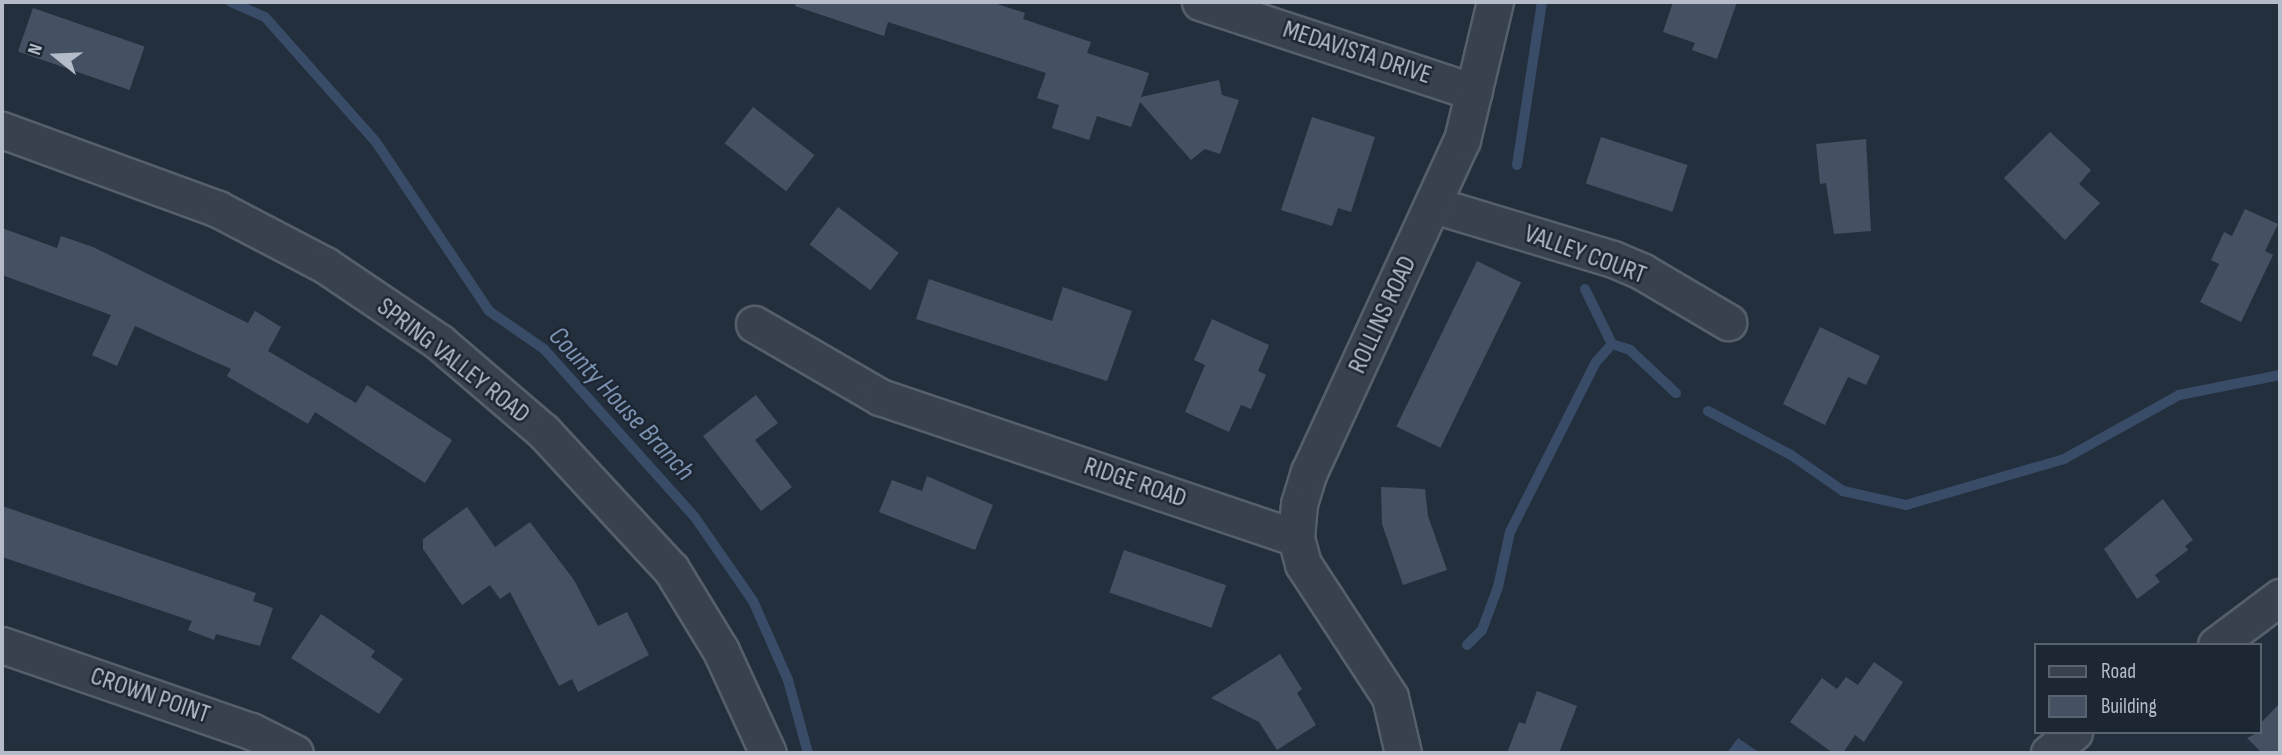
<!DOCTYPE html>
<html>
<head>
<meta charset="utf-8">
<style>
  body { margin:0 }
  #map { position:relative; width:2282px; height:755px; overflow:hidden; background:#242f3e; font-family:"Sofia Sans Condensed",sans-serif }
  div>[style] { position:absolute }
  .water>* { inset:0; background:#394c67 }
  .stream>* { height:10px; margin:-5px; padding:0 5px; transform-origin:5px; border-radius:5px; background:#394c67 }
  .building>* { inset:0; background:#455162; transform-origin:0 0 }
  .roads { filter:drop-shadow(2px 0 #565f6c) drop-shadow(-2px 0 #565f6c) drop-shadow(0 2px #565f6c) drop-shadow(0 -2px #565f6c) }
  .minor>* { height:35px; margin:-17.5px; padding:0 17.5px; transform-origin:17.5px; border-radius:17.5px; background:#38414e }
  span { translate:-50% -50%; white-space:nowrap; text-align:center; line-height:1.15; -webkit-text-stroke:5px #1d2633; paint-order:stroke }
  .street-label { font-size:26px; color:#b4bcc9 }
  .water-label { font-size:28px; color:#7c92b1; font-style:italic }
  .frame { position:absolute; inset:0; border:4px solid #b4bcc9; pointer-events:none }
  .legend { position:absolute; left:2034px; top:643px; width:228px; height:91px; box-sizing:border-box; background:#1d2633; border:2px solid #59626f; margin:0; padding:9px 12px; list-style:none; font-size:21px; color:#b4bcc9 }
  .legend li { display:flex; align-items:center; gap:14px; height:35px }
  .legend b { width:35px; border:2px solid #59626f }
  .north { position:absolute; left:21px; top:21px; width:70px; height:70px; -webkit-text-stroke:5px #1d2633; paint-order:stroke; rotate:288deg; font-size:19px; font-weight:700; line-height:28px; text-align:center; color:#b4bcc9 }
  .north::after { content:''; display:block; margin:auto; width:24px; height:32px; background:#b4bcc9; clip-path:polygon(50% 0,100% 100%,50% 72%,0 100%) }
</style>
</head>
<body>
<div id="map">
  <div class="water">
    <div style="clip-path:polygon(1738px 738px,1760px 753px,1727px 753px)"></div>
  </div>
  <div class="stream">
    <div style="left:231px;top:2px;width:37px;rotate:24deg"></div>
    <div style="left:265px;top:17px;width:167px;rotate:48.4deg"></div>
    <div style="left:376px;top:142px;width:203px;rotate:56.2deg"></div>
    <div style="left:489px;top:311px;width:67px;rotate:34.6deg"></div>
    <div style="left:544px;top:349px;width:224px;rotate:48.1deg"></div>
    <div style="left:694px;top:516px;width:103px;rotate:55.2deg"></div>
    <div style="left:753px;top:601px;width:86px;rotate:66.1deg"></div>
    <div style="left:788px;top:680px;width:76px;rotate:74.7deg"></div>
    <div style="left:1517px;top:165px;width:165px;rotate:-81.3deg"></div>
    <div style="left:1585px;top:289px;width:61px;rotate:63.9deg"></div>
    <div style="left:1708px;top:411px;width:94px;rotate:27.9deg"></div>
    <div style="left:1791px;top:455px;width:63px;rotate:34.7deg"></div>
    <div style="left:1843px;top:491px;width:65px;rotate:12.5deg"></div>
    <div style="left:1906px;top:505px;width:165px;rotate:-16.2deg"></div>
    <div style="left:2064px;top:459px;width:132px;rotate:-29.1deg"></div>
    <div style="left:2179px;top:395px;width:103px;rotate:-11.2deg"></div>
    <div style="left:1467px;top:645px;width:21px;rotate:-45deg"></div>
    <div style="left:1482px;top:630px;width:46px;rotate:-69.6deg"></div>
    <div style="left:1498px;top:587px;width:56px;rotate:-77.7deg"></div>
    <div style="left:1510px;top:532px;width:191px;rotate:-63.2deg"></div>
    <div style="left:1596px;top:362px;width:24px;rotate:-48deg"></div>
    <div style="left:1612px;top:344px;width:19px;rotate:18deg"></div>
    <div style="left:1630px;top:350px;width:63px;rotate:43.1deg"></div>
  </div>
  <div class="building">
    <div style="clip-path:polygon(796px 2px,991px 2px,1025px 13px,1023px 19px,1091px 42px,1087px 53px,1149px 73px,1141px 97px,1219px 80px,1222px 95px,1239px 100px,1220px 154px,1205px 149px,1191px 160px,1140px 102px,1131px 127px,1097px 116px,1089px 140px,1052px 128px,1059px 105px,1037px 98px,1046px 73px,888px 22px,884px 36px,795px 6px)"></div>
    <div style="clip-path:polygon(1673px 2px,1737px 2px,1717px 59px,1692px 50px,1695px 43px,1663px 32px)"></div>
    <div style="left:33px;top:8px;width:118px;height:46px;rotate:19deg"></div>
    <div style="left:753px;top:107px;width:78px;height:46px;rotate:38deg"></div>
    <div style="clip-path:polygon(1312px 117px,1375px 137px,1351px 212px,1338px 208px,1332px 226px,1281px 210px)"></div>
    <div style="clip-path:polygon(2050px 132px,2091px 170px,2079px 184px,2100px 203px,2065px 240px,2004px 178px)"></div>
    <div style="left:1601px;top:137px;width:91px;height:49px;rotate:18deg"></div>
    <div style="clip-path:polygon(1866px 139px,1871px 231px,1834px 234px,1826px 183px,1820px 184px,1816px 144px)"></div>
    <div style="left:838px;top:207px;width:76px;height:47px;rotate:37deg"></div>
    <div style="clip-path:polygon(2245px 209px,2278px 224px,2265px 251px,2273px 255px,2241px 322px,2200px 302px,2219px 264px,2211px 260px,2224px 232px,2232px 236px)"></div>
    <div style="clip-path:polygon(2px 228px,57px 248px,61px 236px,93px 247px,248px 323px,255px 311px,281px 327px,268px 351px,356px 403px,367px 385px,452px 440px,425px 483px,315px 412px,308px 424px,227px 376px,231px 369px,135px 326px,117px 366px,92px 355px,111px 315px,2px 275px)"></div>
    <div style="left:1477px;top:261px;width:49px;height:184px;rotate:26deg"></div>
    <div style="clip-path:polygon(929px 279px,1052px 321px,1063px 287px,1132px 311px,1107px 381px,916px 319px)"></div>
    <div style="clip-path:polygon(1212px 319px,1269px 345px,1258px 371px,1266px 375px,1251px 409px,1241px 405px,1229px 432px,1185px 412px,1205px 365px,1194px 360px)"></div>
    <div style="clip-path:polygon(1820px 327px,1880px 356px,1866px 385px,1848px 377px,1825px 425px,1783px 404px)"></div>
    <div style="clip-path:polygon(756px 395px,778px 423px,755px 440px,792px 487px,761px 511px,703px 436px)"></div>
    <div style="clip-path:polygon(927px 476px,993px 505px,975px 550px,879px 512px,892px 480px,922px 491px)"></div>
    <div style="clip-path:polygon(1381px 487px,1425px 489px,1428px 516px,1447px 570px,1403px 585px,1382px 524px)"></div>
    <div style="clip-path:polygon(2163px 499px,2193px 540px,2185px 546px,2188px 550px,2155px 575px,2160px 582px,2137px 599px,2104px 549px)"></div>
    <div style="clip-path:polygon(2px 506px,256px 593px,253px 601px,273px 608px,260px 646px,216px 634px,214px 640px,188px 630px,192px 621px,2px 557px)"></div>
    <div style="clip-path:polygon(467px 507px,495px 547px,530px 522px,574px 580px,598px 626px,627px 612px,649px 655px,578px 692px,572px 679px,559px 686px,510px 592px,500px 599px,490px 585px,462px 605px,423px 549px,423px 539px)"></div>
    <div style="left:1124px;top:550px;width:108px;height:45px;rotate:19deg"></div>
    <div style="clip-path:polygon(321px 614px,375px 651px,371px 657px,403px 679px,379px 714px,291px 658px)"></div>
    <div style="clip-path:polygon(1280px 654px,1302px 689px,1297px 693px,1316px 725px,1277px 750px,1259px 722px,1211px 698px)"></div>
    <div style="clip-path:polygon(1874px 662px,1903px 682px,1864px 742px,1855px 735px,1843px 753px,1833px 753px,1790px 722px,1822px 678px,1837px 689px,1846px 677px,1858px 685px)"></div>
    <div style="clip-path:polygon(1537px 691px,1577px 706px,1559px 753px,1507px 753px,1519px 722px,1525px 724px)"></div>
    <div style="clip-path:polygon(2280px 703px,2280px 753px,2262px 753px,2247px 738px,2259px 732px,2259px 725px)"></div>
  </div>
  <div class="roads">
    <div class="minor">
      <div style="left:1200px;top:2px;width:288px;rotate:18.2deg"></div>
      <div style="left:2px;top:130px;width:230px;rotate:20.1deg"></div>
      <div style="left:218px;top:209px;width:121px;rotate:27.6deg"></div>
      <div style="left:325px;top:265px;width:138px;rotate:34deg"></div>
      <div style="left:439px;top:342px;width:137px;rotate:40.6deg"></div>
      <div style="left:543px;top:431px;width:188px;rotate:47.2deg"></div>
      <div style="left:671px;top:569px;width:96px;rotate:58.6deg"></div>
      <div style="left:721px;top:651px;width:112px;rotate:65.3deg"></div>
      <div style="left:1434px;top:205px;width:187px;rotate:16.8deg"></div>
      <div style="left:1613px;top:259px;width:33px;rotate:23deg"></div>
      <div style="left:1643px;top:272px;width:99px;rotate:30.5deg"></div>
      <div style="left:754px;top:324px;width:146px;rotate:30.1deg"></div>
      <div style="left:880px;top:397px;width:439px;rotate:18.7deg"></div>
      <div style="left:2px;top:645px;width:263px;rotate:19.1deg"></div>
      <div style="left:251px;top:731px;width:49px;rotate:26.6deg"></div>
      <div style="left:2216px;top:645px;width:80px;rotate:-36.9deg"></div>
      <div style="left:1403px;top:753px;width:57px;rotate:-103.1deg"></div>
      <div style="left:1390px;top:697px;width:159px;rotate:-123.2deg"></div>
      <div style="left:1303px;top:564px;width:27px;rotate:-105deg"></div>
      <div style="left:1296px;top:538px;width:34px;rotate:-85deg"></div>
      <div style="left:1299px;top:504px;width:34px;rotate:-73deg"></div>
      <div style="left:1309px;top:472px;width:366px;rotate:-65.3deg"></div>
      <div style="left:1462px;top:140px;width:142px;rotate:-76.6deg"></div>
      <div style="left:2049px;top:753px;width:33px;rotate:-40deg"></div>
    </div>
  </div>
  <div class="street-label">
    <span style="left:1357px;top:53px;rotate:18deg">MEDAVISTA DRIVE</span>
    <span style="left:1585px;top:255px;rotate:20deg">VALLEY COURT</span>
    <span style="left:1383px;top:315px;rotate:-65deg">ROLLINS ROAD</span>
    <span style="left:453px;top:361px;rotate:38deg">SPRING VALLEY ROAD</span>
    <span style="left:1135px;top:483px;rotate:19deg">RIDGE ROAD</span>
    <span style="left:150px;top:696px;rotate:19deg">CROWN POINT</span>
  </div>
  <div class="water-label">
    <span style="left:621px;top:404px;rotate:47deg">County House Branch</span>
  </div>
  <div class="frame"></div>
  <ul class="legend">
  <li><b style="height:9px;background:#38414e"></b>Road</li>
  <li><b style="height:19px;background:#455162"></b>Building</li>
  </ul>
  <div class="north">N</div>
</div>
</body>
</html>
